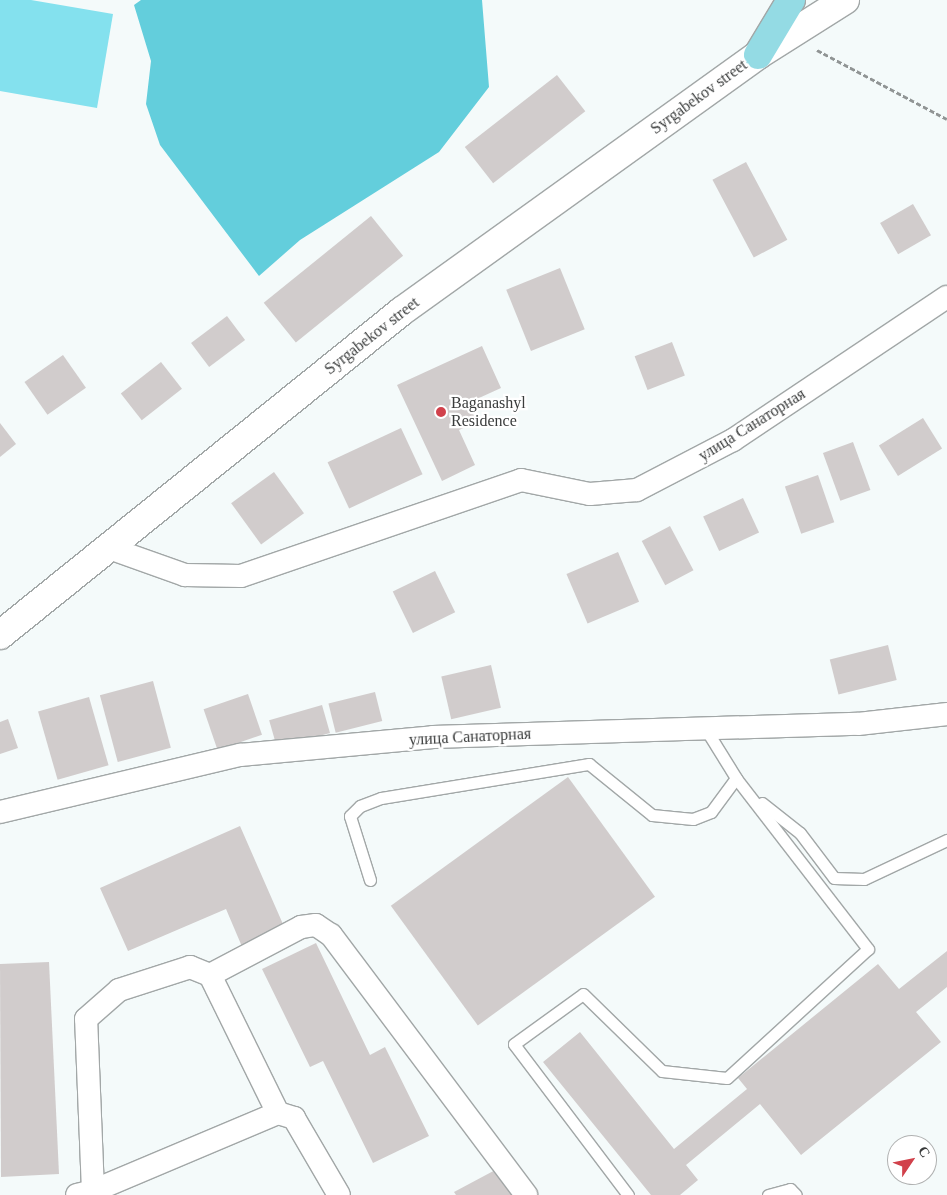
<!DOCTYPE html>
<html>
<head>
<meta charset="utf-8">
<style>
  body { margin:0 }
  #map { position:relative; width:947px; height:1195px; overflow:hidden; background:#f4fafa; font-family:"Times New Roman",serif }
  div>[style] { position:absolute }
  .green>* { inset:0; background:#84e1ee }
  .forest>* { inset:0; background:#63cedc }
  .building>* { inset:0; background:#d1cccc; transform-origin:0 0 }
  .path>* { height:3px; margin-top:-1.5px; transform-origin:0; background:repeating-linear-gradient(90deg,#909494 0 5px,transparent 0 7.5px) }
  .roads { filter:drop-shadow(1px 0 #a2a7a7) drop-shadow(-1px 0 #a2a7a7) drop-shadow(0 1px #a2a7a7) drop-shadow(0 -1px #a2a7a7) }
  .service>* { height:11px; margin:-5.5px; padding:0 5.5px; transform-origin:5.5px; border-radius:5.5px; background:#fff }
  .minor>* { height:22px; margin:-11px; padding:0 11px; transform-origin:11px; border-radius:11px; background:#fff }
  .tertiary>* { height:28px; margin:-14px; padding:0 14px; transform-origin:14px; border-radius:14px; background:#fff }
  .primary>* { height:28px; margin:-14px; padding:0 14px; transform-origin:14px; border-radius:14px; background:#94dbe4 }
  .dots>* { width:14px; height:14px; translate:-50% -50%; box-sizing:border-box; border:2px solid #fff; border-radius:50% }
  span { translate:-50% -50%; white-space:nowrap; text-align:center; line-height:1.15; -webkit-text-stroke:4.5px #fff; paint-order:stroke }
  .street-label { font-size:16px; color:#3a3c3c }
  .poi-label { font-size:16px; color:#3a3c3c }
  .left { translate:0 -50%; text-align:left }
  .north { position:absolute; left:887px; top:1135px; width:50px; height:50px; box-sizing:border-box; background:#fff; border:1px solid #b0b1b1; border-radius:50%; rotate:56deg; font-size:14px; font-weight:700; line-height:20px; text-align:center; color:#3a3c3c }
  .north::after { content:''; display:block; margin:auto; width:18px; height:22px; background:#d1414b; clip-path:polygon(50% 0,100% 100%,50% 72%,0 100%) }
</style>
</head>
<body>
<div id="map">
  <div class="green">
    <div style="clip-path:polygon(0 0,31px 0,113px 14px,97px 108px,0 91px)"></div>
  </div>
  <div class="forest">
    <div style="clip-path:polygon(141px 0,482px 0,489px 87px,439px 152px,300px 240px,259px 276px,160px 145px,146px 104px,151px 61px,134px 5px)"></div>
  </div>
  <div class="building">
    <div style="left:557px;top:75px;width:46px;height:117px;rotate:52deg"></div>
    <div style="left:746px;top:162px;width:88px;height:38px;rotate:62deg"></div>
    <div style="left:913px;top:204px;width:36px;height:38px;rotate:60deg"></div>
    <div style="left:371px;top:216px;width:51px;height:138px;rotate:51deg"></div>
    <div style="left:560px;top:268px;width:66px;height:58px;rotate:68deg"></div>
    <div style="left:227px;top:316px;width:30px;height:45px;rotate:53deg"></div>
    <div style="left:672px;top:342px;width:36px;height:40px;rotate:69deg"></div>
    <div style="clip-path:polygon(482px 346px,501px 388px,468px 403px,477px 422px,459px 430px,475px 465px,442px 481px,397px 385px)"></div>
    <div style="left:63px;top:355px;width:40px;height:47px;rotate:55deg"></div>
    <div style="left:161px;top:362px;width:34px;height:51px;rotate:52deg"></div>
    <div style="left:923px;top:418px;width:36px;height:52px;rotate:58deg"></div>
    <div style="clip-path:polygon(0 423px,16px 444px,0 457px)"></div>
    <div style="left:401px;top:428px;width:51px;height:81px;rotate:65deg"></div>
    <div style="left:853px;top:442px;width:51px;height:32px;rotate:70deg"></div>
    <div style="left:274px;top:472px;width:51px;height:53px;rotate:54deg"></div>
    <div style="left:818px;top:475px;width:50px;height:35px;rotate:71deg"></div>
    <div style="left:743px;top:498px;width:38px;height:44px;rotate:65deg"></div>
    <div style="left:670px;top:526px;width:50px;height:32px;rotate:62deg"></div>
    <div style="left:618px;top:552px;width:54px;height:56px;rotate:67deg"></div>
    <div style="left:435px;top:571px;width:46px;height:47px;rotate:64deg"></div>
    <div style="left:888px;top:645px;width:36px;height:60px;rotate:76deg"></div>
    <div style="left:491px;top:665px;width:44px;height:51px;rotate:77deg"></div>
    <div style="left:153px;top:681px;width:69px;height:55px;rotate:75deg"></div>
    <div style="left:375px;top:692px;width:30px;height:48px;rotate:76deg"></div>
    <div style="left:248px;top:694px;width:43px;height:47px;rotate:71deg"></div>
    <div style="left:89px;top:697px;width:71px;height:53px;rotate:74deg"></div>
    <div style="left:322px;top:705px;width:29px;height:55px;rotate:74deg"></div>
    <div style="clip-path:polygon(8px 719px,18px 748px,0 754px,0 722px)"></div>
    <div style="left:568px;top:777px;width:148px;height:219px;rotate:54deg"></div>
    <div style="clip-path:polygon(240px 826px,286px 931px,243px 949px,226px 909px,128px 951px,100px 888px)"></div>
    <div style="clip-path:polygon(316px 943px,370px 1055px,385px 1047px,429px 1136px,373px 1163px,323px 1061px,310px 1067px,262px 969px)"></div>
    <div style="clip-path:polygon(947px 951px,947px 987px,916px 1012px,941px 1042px,801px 1155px,760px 1104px,686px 1165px,698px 1180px,680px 1195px,651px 1195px,543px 1062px,580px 1032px,674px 1149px,747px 1089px,738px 1078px,878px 964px,899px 989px)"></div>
    <div style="clip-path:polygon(49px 962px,59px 1174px,1px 1177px,0 964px)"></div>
    <div style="clip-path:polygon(499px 1168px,514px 1195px,456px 1195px,454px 1192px)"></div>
  </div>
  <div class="path">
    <div style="left:817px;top:50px;width:147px;rotate:28deg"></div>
  </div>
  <div class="roads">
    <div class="service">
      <div style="left:762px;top:803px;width:48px;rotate:38.3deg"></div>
      <div style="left:800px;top:833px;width:56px;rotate:52.9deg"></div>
      <div style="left:834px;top:878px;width:30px;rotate:2deg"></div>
      <div style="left:864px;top:879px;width:92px;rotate:-25.2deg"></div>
      <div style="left:370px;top:880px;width:67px;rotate:-107.4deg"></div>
      <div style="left:350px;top:816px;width:14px;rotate:-45deg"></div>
      <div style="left:360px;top:806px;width:22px;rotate:-21deg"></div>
      <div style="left:381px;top:798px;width:211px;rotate:-9.3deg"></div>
      <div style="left:589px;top:764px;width:81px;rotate:39deg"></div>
      <div style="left:652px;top:815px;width:41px;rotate:5.6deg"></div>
      <div style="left:693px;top:819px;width:19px;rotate:-21deg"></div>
      <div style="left:711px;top:812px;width:42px;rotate:-53.7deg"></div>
      <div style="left:628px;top:1195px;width:189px;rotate:-127.1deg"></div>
      <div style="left:514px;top:1044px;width:85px;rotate:-35.9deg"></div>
      <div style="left:583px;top:994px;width:110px;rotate:44.3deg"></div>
      <div style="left:662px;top:1071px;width:65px;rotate:6.1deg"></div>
      <div style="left:727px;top:1078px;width:191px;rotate:-42.5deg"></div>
      <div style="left:868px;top:949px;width:216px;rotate:-127.7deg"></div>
      <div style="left:736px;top:778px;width:59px;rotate:-121.8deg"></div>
      <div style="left:768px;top:1195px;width:23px;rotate:-15deg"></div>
      <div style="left:790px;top:1189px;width:8px;rotate:45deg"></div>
    </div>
    <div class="minor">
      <div style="left:109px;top:548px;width:81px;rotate:19.6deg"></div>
      <div style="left:185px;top:575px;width:56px;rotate:1deg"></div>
      <div style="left:241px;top:576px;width:296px;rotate:-18.9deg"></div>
      <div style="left:521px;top:480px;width:70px;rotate:11.5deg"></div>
      <div style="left:590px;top:494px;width:47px;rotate:-4.9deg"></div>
      <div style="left:637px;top:490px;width:108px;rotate:-27.5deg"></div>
      <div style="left:733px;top:440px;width:257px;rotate:-33.8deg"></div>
      <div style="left:0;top:812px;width:247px;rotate:-13.4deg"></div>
      <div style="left:240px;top:755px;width:194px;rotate:-5.3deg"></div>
      <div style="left:433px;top:737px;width:425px;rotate:-1.8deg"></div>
      <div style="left:858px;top:724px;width:90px;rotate:-6.4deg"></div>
      <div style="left:210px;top:975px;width:103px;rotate:-27.8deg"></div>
      <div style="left:301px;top:927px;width:15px;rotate:-8deg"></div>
      <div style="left:316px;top:925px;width:18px;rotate:34deg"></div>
      <div style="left:331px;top:935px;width:325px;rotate:53.1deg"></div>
      <div style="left:77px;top:1195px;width:16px;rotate:-14deg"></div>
      <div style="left:93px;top:1191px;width:172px;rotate:-92.3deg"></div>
      <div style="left:86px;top:1019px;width:44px;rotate:-41.3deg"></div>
      <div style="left:119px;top:990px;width:75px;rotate:-17.9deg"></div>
      <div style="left:190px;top:967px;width:22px;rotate:22deg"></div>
      <div style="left:210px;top:975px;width:154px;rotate:63.8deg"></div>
      <div style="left:95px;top:1195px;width:4px;rotate:-117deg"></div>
      <div style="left:93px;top:1191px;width:201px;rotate:-22.9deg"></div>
      <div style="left:278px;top:1113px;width:17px;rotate:17deg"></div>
      <div style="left:294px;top:1118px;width:89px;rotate:59.7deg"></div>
    </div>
    <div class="tertiary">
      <div style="left:0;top:635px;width:516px;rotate:-38.87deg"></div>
      <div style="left:402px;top:311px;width:438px;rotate:-35.7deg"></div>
      <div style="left:758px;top:55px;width:103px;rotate:-32.3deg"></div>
    </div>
    <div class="primary">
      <div style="left:758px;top:55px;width:64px;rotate:-59deg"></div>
    </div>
  </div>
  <div class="dots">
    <div style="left:441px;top:412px;background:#d1414b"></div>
  </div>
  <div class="street-label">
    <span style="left:699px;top:97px;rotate:-36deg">Syrgabekov street</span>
    <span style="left:372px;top:336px;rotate:-38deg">Syrgabekov street</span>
    <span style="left:752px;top:425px;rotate:-32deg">улица Санаторная</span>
    <span style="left:470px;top:737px;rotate:-3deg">улица Санаторная</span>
  </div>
  <div class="poi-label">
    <span class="left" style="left:451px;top:412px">Baganashyl<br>Residence</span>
  </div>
  <div class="north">С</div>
</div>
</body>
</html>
